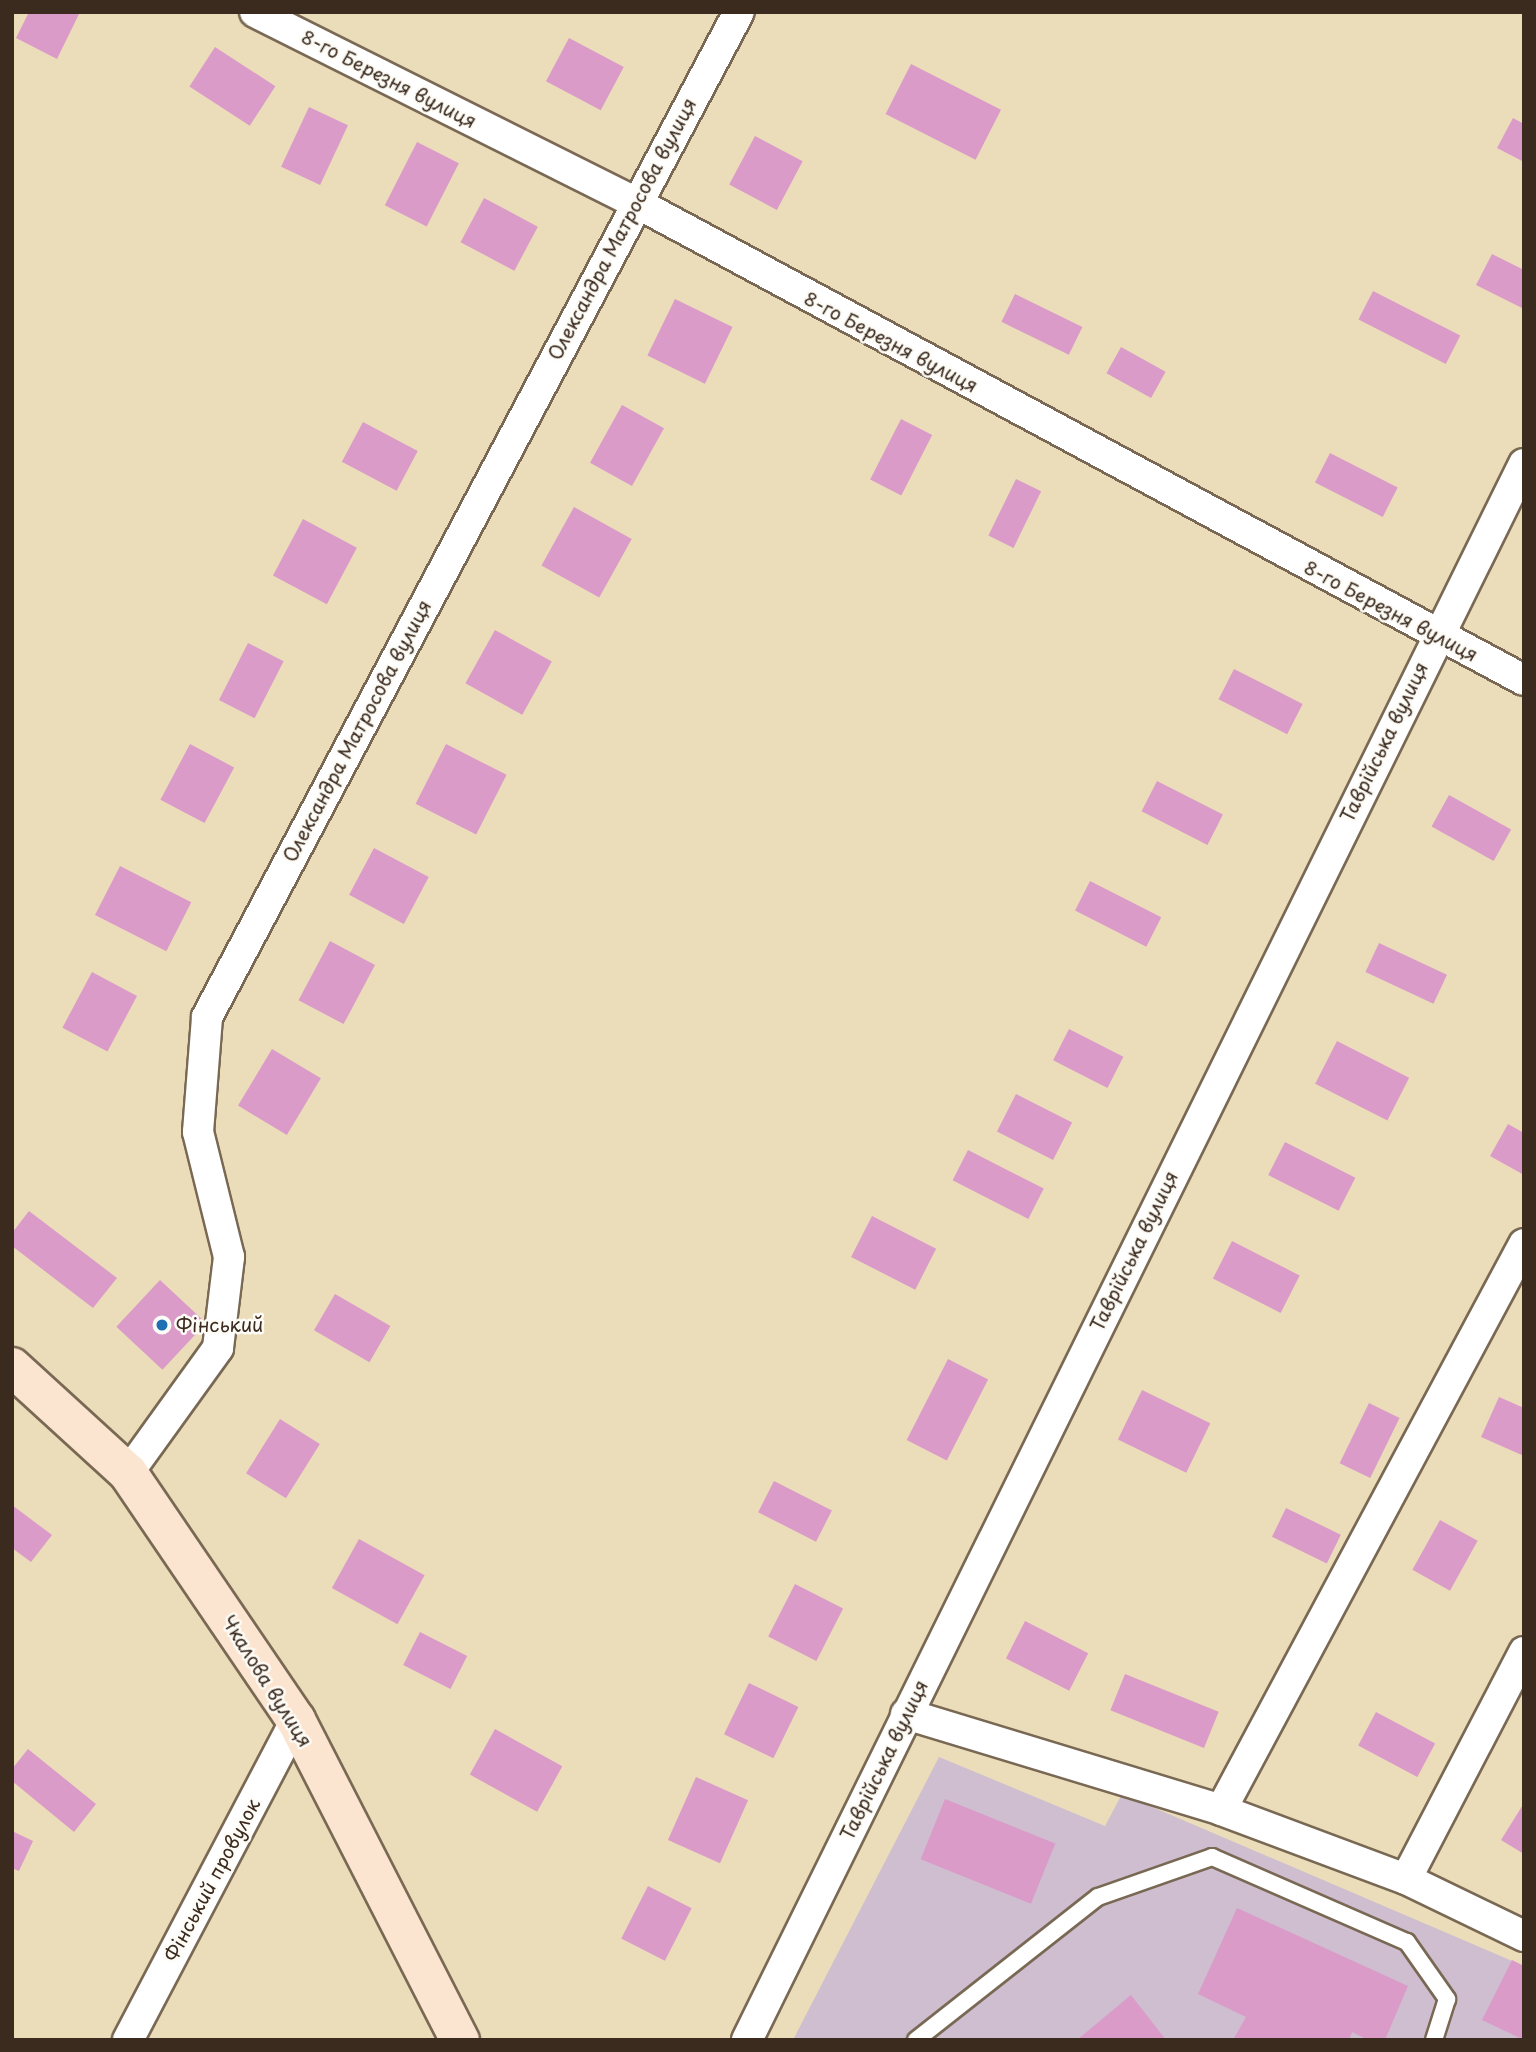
<!DOCTYPE html>
<html>
<head>
<meta charset="utf-8">
<style>
  body { margin:0 }
  #map { position:relative; width:1536px; height:2052px; overflow:hidden; background:#ebddb9; font-family:"Playpen Sans",sans-serif }
  div>[style] { position:absolute }
  .industrial>* { inset:0; background:#cebed0 }
  .building>* { inset:0; background:#da9bc9; transform-origin:0 0 }
  .roads { filter:drop-shadow(2px 0 #796954) drop-shadow(-2px 0 #796954) drop-shadow(0 2px #796954) drop-shadow(0 -2px #796954) }
  .lane>* { height:16px; margin:-8px; padding:0 8px; transform-origin:8px; border-radius:8px; background:#fff }
  .street>* { height:30px; margin:-15px; padding:0 15px; transform-origin:15px; border-radius:15px; background:#fff }
  .secondary>* { height:38px; margin:-19px; padding:0 19px; transform-origin:19px; border-radius:19px; background:#fce5d0 }
  .dots>* { width:19px; height:19px; translate:-50% -50%; box-sizing:border-box; border:4px solid #fdfcf7; border-radius:50% }
  span { translate:-50% -50%; white-space:nowrap; text-align:center; line-height:1.15; -webkit-text-stroke:5px #fdfcf7; paint-order:stroke }
  .street-label { font-size:19px; color:#3b2a1e }
  .poi-label { font-size:19px; color:#3b2a1e }
  .left { translate:0 -50%; text-align:left }
  .frame { position:absolute; inset:0; border:14px solid #3b2a1e; pointer-events:none }
</style>
</head>
<body>
<div id="map">
  <div class="industrial">
    <div style="clip-path:polygon(939px 1757px,1105px 1826px,1122px 1794px,1524px 1966px,1524px 2040px,793px 2040px)"></div>
  </div>
  <div class="building">
    <div style="clip-path:polygon(29px 12px,80px 12px,57px 59px,16px 38px)"></div>
    <div style="left:569px;top:38px;width:62px;height:49px;rotate:28deg"></div>
    <div style="left:215px;top:47px;width:72px;height:47px;rotate:33deg"></div>
    <div style="left:911px;top:64px;width:101px;height:56px;rotate:27deg"></div>
    <div style="left:309px;top:107px;width:43px;height:66px;rotate:25deg"></div>
    <div style="clip-path:polygon(1513px 118px,1524px 124px,1524px 162px,1497px 148px)"></div>
    <div style="left:755px;top:136px;width:54px;height:55px;rotate:28deg"></div>
    <div style="left:417px;top:142px;width:47px;height:71px;rotate:27deg"></div>
    <div style="left:484px;top:198px;width:61px;height:50px;rotate:28deg"></div>
    <div style="clip-path:polygon(1492px 254px,1524px 270px,1522px 308px,1476px 285px)"></div>
    <div style="left:1373px;top:291px;width:98px;height:32px;rotate:27deg"></div>
    <div style="left:1015px;top:294px;width:75px;height:31px;rotate:26deg"></div>
    <div style="left:675px;top:299px;width:64px;height:63px;rotate:26deg"></div>
    <div style="left:1121px;top:347px;width:51px;height:30px;rotate:29deg"></div>
    <div style="left:622px;top:405px;width:48px;height:66px;rotate:29deg"></div>
    <div style="left:901px;top:419px;width:35px;height:68px;rotate:27deg"></div>
    <div style="left:363px;top:422px;width:62px;height:45px;rotate:28deg"></div>
    <div style="left:1330px;top:453px;width:76px;height:33px;rotate:27deg"></div>
    <div style="left:1016px;top:479px;width:28px;height:63px;rotate:26deg"></div>
    <div style="left:574px;top:507px;width:66px;height:67px;rotate:29deg"></div>
    <div style="left:303px;top:519px;width:61px;height:64px;rotate:28deg"></div>
    <div style="left:495px;top:630px;width:65px;height:61px;rotate:29deg"></div>
    <div style="left:248px;top:643px;width:40px;height:64px;rotate:27deg"></div>
    <div style="left:1234px;top:669px;width:77px;height:34px;rotate:27deg"></div>
    <div style="left:190px;top:744px;width:50px;height:63px;rotate:28deg"></div>
    <div style="left:446px;top:744px;width:68px;height:67px;rotate:27deg"></div>
    <div style="left:1157px;top:781px;width:74px;height:34px;rotate:27deg"></div>
    <div style="left:1449px;top:795px;width:71px;height:36px;rotate:29deg"></div>
    <div style="left:374px;top:848px;width:62px;height:53px;rotate:28deg"></div>
    <div style="left:120px;top:866px;width:80px;height:55px;rotate:27deg"></div>
    <div style="left:1090px;top:881px;width:80px;height:33px;rotate:27deg"></div>
    <div style="left:330px;top:941px;width:51px;height:67px;rotate:28deg"></div>
    <div style="left:1379px;top:943px;width:75px;height:32px;rotate:25deg"></div>
    <div style="left:92px;top:972px;width:51px;height:63px;rotate:28deg"></div>
    <div style="left:1069px;top:1029px;width:61px;height:35px;rotate:27deg"></div>
    <div style="left:1337px;top:1041px;width:81px;height:48px;rotate:27deg"></div>
    <div style="left:272px;top:1049px;width:57px;height:66px;rotate:31deg"></div>
    <div style="left:1016px;top:1094px;width:63px;height:42px;rotate:27deg"></div>
    <div style="clip-path:polygon(1508px 1124px,1524px 1133px,1524px 1175px,1490px 1156px)"></div>
    <div style="left:1285px;top:1142px;width:79px;height:37px;rotate:27deg"></div>
    <div style="left:968px;top:1150px;width:85px;height:34px;rotate:27deg"></div>
    <div style="clip-path:polygon(29px 1211px,117px 1278px,93px 1308px,12px 1246px,12px 1233px)"></div>
    <div style="left:872px;top:1216px;width:72px;height:46px;rotate:27deg"></div>
    <div style="left:1232px;top:1241px;width:76px;height:42px;rotate:27deg"></div>
    <div style="left:160px;top:1280px;width:63px;height:64px;rotate:43deg"></div>
    <div style="left:335px;top:1294px;width:64px;height:42px;rotate:30deg"></div>
    <div style="left:948px;top:1359px;width:45px;height:91px;rotate:27deg"></div>
    <div style="left:1142px;top:1390px;width:76px;height:55px;rotate:26deg"></div>
    <div style="clip-path:polygon(1499px 1397px,1524px 1408px,1524px 1456px,1481px 1437px)"></div>
    <div style="left:1369px;top:1403px;width:34px;height:67px;rotate:26deg"></div>
    <div style="left:280px;top:1419px;width:47px;height:64px;rotate:32deg"></div>
    <div style="left:774px;top:1481px;width:65px;height:35px;rotate:27deg"></div>
    <div style="clip-path:polygon(12px 1505px,52px 1535px,31px 1562px,12px 1548px)"></div>
    <div style="left:1286px;top:1508px;width:61px;height:32px;rotate:26deg"></div>
    <div style="left:1440px;top:1520px;width:43px;height:57px;rotate:29deg"></div>
    <div style="left:359px;top:1539px;width:75px;height:56px;rotate:29deg"></div>
    <div style="left:795px;top:1584px;width:54px;height:59px;rotate:27deg"></div>
    <div style="left:1025px;top:1621px;width:71px;height:42px;rotate:27deg"></div>
    <div style="left:420px;top:1632px;width:53px;height:37px;rotate:27deg"></div>
    <div style="left:1125px;top:1674px;width:101px;height:39px;rotate:22deg"></div>
    <div style="left:749px;top:1683px;width:55px;height:57px;rotate:26deg"></div>
    <div style="left:1376px;top:1712px;width:67px;height:38px;rotate:28deg"></div>
    <div style="left:495px;top:1729px;width:77px;height:52px;rotate:29deg"></div>
    <div style="clip-path:polygon(28px 1749px,96px 1804px,74px 1832px,12px 1781px,12px 1769px)"></div>
    <div style="left:696px;top:1777px;width:57px;height:69px;rotate:24deg"></div>
    <div style="left:945px;top:1799px;width:119px;height:65px;rotate:22deg"></div>
    <div style="clip-path:polygon(1524px 1803px,1524px 1854px,1501px 1840px)"></div>
    <div style="clip-path:polygon(12px 1831px,33px 1841px,19px 1871px,12px 1868px)"></div>
    <div style="left:648px;top:1886px;width:49px;height:59px;rotate:27deg"></div>
    <div style="clip-path:polygon(1237px 1908px,1408px 1986px,1385px 2040px,1368px 2040px,1352px 2032px,1349px 2040px,1233px 2040px,1246px 2017px,1198px 1994px)"></div>
    <div style="clip-path:polygon(1512px 1960px,1524px 1966px,1524px 2040px,1482px 2020px)"></div>
    <div style="clip-path:polygon(1131px 1995px,1166px 2040px,1077px 2040px)"></div>
  </div>
  <div class="roads">
    <div class="lane">
      <div style="left:916px;top:2040px;width:231px;rotate:-38.2deg"></div>
      <div style="left:1098px;top:1897px;width:121px;rotate:-19.3deg"></div>
      <div style="left:1212px;top:1857px;width:213px;rotate:23.6deg"></div>
      <div style="left:1407px;top:1942px;width:70px;rotate:54.9deg"></div>
      <div style="left:1447px;top:1999px;width:43px;rotate:107.6deg"></div>
    </div>
    <div class="street">
      <div style="left:255px;top:12px;width:425px;rotate:26.6deg"></div>
      <div style="left:635px;top:202px;width:1009px;rotate:28.27deg"></div>
      <div style="left:128px;top:1473px;width:154px;rotate:-54.2deg"></div>
      <div style="left:218px;top:1348px;width:92px;rotate:-83.1deg"></div>
      <div style="left:229px;top:1257px;width:129px;rotate:-103.9deg"></div>
      <div style="left:198px;top:1132px;width:115px;rotate:-85.5deg"></div>
      <div style="left:207px;top:1017px;width:1137px;rotate:-62.11deg"></div>
      <div style="left:906px;top:1714px;width:329px;rotate:16.9deg"></div>
      <div style="left:1221px;top:1810px;width:197px;rotate:20.5deg"></div>
      <div style="left:1406px;top:1879px;width:131px;rotate:25.8deg"></div>
      <div style="left:1221px;top:1810px;width:642px;rotate:-61.84deg"></div>
      <div style="left:1406px;top:1879px;width:256px;rotate:-62.5deg"></div>
      <div style="left:128px;top:2040px;width:361px;rotate:-62.3deg"></div>
      <div style="left:747px;top:2040px;width:1757px;rotate:-63.76deg"></div>
    </div>
    <div class="secondary">
      <div style="left:12px;top:1367px;width:157px;rotate:42.4deg"></div>
      <div style="left:128px;top:1473px;width:299px;rotate:55.8deg"></div>
      <div style="left:296px;top:1720px;width:360px;rotate:62.9deg"></div>
    </div>
  </div>
  <div class="dots">
    <div style="left:162px;top:1325px;background:#1f6fb2"></div>
  </div>
  <div class="street-label">
    <span style="left:389px;top:79px;rotate:27deg">8-го Березня вулиця</span>
    <span style="left:622px;top:229px;rotate:-62deg">Олександра Матросова вулиця</span>
    <span style="left:891px;top:342px;rotate:28deg">8-го Березня вулиця</span>
    <span style="left:1391px;top:611px;rotate:28deg">8-го Березня вулиця</span>
    <span style="left:357px;top:731px;rotate:-62deg">Олександра Матросова вулиця</span>
    <span style="left:1384px;top:742px;rotate:-64deg">Таврійська вулиця</span>
    <span style="left:1134px;top:1251px;rotate:-64deg">Таврійська вулиця</span>
    <span style="left:267px;top:1681px;rotate:58deg">Чкалова вулиця</span>
    <span style="left:884px;top:1760px;rotate:-64deg">Таврійська вулиця</span>
    <span style="left:212px;top:1880px;rotate:-62deg">Фінський провулок</span>
  </div>
  <div class="poi-label">
    <span class="left" style="left:176px;top:1325px">Фінський</span>
  </div>
  <div class="frame"></div>
</div>
</body>
</html>
